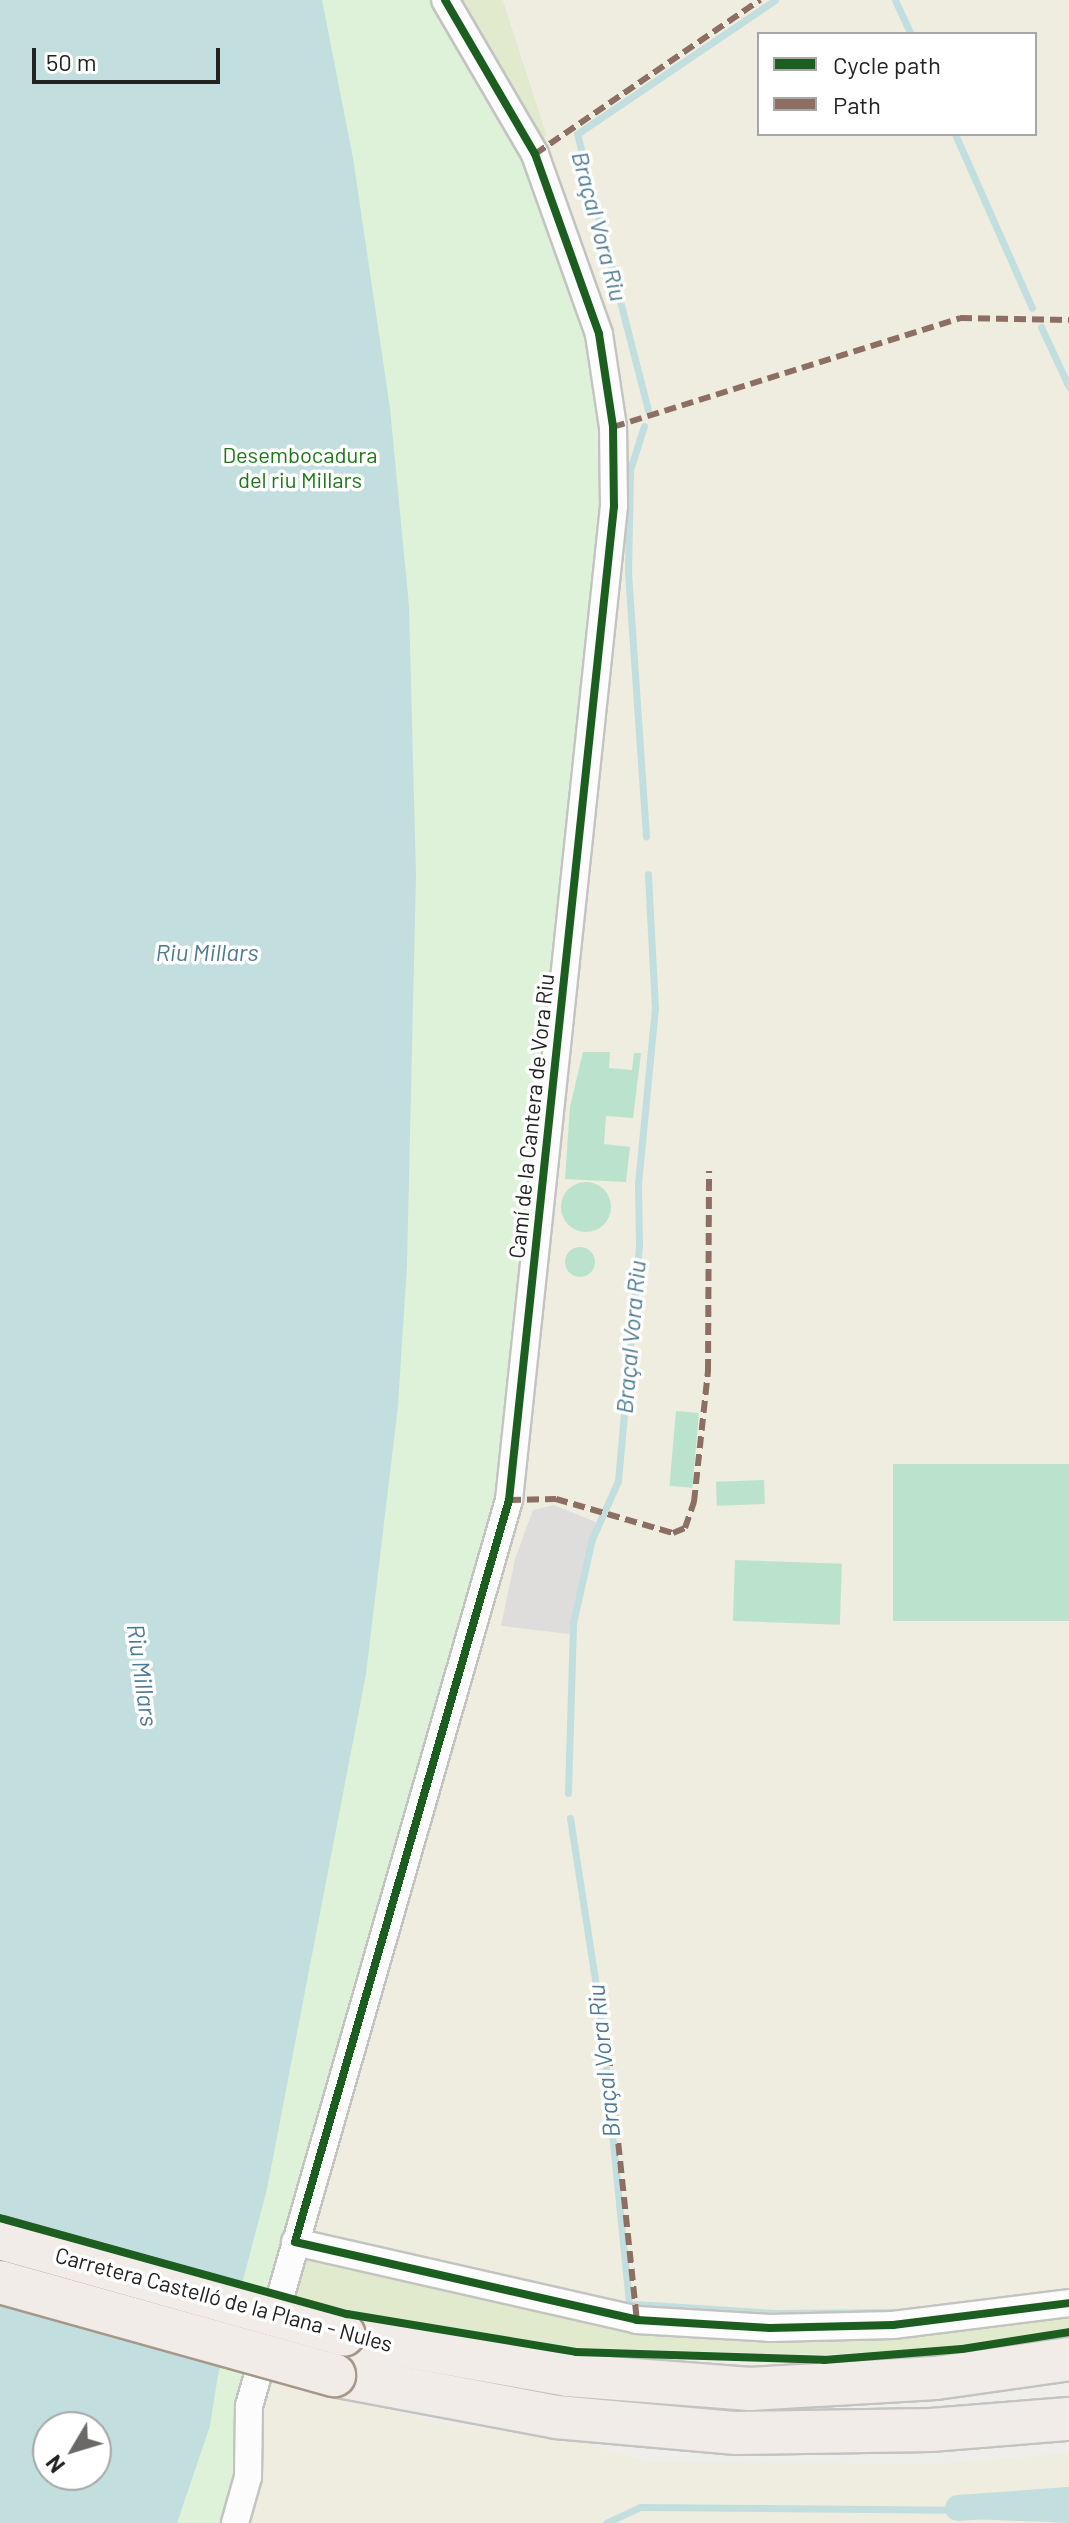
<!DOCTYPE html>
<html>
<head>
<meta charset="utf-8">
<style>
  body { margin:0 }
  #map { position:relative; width:1069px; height:2523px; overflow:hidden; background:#f0eeeb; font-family:Barlow,sans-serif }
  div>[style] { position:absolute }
  .farmland>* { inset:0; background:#eeede0 }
  .grass>* { inset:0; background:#e1eacd }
  .park>* { inset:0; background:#def2da }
  .pitch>* { inset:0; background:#bbe2cc; transform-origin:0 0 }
  .round { border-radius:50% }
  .parking>* { inset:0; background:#dedddc }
  .water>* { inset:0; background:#c2dedf }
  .stream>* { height:7px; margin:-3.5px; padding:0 3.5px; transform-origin:3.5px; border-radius:3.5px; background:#c2dedf }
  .canal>* { height:26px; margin:-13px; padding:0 13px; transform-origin:13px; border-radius:13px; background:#c2dedf }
  .roads { filter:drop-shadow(2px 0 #c3c3c1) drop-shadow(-2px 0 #c3c3c1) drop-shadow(0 2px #c3c3c1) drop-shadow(0 -2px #c3c3c1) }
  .minor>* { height:26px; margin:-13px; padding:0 13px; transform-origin:13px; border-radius:13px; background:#fdfcfc }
  .primary>* { height:42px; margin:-21px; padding:0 21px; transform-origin:21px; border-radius:21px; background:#f2ece8 }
  .bridges { filter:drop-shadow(2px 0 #a59889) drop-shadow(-2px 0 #a59889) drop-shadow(0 2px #a59889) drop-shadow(0 -2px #a59889) }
  .primary-bridge>* { height:42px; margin:-21px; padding:0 21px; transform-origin:21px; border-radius:21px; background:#f2ece8 }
  .quiet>* { height:6px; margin-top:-3px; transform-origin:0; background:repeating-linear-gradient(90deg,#8d6e63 0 12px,transparent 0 18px) }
  .cycleway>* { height:8px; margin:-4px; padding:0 4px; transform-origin:4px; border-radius:4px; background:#1b5e20 }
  span { translate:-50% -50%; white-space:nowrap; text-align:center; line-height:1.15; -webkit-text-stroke:7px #fff; paint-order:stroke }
  .park-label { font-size:22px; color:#1d7917 }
  .street-label { font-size:22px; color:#222 }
  .water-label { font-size:24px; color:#4c7a93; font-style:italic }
  .legend { position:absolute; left:757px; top:32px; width:280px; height:104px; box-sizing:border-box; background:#fff; border:2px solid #a7a7a7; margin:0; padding:10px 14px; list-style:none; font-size:24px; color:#222 }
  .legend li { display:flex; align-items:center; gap:16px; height:40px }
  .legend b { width:40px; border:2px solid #a7a7a7 }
  .north { position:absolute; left:32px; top:2411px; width:80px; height:80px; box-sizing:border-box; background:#fff; border:2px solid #a7a7a7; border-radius:50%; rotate:232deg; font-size:22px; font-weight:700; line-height:32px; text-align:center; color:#222 }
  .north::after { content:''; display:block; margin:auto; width:28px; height:36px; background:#6a6968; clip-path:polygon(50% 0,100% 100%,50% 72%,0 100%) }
  .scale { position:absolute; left:32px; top:48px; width:188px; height:36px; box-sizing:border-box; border:4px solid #222; border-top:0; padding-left:10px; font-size:24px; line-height:28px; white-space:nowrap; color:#222; -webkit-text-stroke:6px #fff; paint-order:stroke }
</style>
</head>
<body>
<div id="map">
  <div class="farmland">
    <div style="clip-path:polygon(evenodd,504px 0,1069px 0,1069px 2299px,938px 2318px,647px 2317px,310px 2240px,536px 150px,548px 136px,504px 0,759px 34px,1035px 34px,1035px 134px,759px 134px,759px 34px)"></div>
    <div style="clip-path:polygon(262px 2377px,442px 2423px,586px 2443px,649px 2462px,938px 2464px,1069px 2453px,1069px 2523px,241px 2523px)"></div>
  </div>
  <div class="grass">
    <div style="clip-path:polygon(448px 0,503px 0,547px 136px,536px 149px)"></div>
    <div style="clip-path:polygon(298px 2248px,625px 2322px,1069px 2310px,1069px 2329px,937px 2348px,824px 2355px,562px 2347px,390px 2320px,285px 2294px)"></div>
  </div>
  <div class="park">
    <div style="clip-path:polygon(evenodd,0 0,433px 0,527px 161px,585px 330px,603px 441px,600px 568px,501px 1490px,227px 2523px,0 2523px,0 0,48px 2427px,96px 2427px,96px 2475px,48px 2475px,48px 2427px)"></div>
  </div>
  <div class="pitch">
    <div style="clip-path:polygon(583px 1052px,610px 1052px,609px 1068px,632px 1070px,634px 1053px,641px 1053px,633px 1118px,606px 1116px,604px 1144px,630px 1147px,626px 1182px,565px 1179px,570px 1107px)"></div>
    <div class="round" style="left:561px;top:1182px;width:50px;height:50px"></div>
    <div class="round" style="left:565px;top:1247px;width:30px;height:30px"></div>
    <div style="left:676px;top:1411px;width:23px;height:75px;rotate:5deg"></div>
    <div style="left:1069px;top:1464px;width:157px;height:176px;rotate:90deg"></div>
    <div style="left:764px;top:1480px;width:24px;height:48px;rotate:88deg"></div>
    <div style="left:735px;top:1560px;width:107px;height:61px;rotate:2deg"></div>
  </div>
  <div class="parking">
    <div style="clip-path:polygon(554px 1505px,596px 1522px,569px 1634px,501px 1626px,515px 1559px,533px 1510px)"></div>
  </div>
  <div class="water">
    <div style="clip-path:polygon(evenodd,0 0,322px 0,353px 158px,390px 408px,409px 606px,416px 875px,407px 1265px,398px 1406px,366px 1674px,267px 2189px,218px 2375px,210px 2426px,177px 2523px,0 2523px,0 0,48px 2427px,96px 2427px,96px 2475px,48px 2475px,48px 2427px)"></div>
    <div style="clip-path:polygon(1069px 2491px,1069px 2523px,972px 2519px,970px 2497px)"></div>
  </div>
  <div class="stream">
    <div style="left:895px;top:0;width:38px;rotate:65deg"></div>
    <div style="left:955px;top:134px;width:190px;rotate:66.1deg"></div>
    <div style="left:1041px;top:327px;width:66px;rotate:65deg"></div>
    <div style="left:648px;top:410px;width:285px;rotate:-104.4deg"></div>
    <div style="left:577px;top:134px;width:239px;rotate:-34.1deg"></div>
    <div style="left:644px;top:426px;width:46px;rotate:107.7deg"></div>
    <div style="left:630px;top:470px;width:102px;rotate:91.1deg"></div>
    <div style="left:628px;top:572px;width:265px;rotate:86.1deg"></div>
    <div style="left:568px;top:1793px;width:170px;rotate:-88.3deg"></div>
    <div style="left:573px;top:1623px;width:86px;rotate:-77.3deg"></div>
    <div style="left:592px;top:1539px;width:64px;rotate:-65.9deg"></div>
    <div style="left:618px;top:1481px;width:238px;rotate:-84.9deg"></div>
    <div style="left:639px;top:1244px;width:60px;rotate:-91deg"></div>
    <div style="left:638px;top:1184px;width:176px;rotate:-84.5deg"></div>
    <div style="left:655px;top:1009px;width:135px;rotate:-93deg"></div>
    <div style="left:570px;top:1818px;width:196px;rotate:81.2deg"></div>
    <div style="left:600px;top:2012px;width:293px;rotate:84.3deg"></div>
    <div style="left:635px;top:2304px;width:140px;rotate:3.7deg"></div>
    <div style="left:775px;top:2313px;width:126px;rotate:-0.5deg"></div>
    <div style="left:606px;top:2523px;width:38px;rotate:-25deg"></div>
    <div style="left:641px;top:2507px;width:339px;rotate:0.5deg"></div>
  </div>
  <div class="canal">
    <div style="left:958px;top:2508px;width:111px;rotate:-4.1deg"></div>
  </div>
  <div class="roads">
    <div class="minor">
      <div style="left:295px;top:2242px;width:351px;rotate:12.8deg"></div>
      <div style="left:637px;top:2320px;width:133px;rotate:3.4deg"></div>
      <div style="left:770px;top:2328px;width:123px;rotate:-1.4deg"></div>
      <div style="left:893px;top:2325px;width:177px;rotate:-7.1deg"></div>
      <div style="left:235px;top:2523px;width:48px;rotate:-74.2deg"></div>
      <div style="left:248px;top:2477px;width:71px;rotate:-89.2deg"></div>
      <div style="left:249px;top:2406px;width:943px;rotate:-73.99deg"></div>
      <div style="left:509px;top:1500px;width:1000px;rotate:-83.97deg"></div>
      <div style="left:614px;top:506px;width:79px;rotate:-90.7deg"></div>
      <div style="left:613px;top:427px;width:94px;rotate:-98.6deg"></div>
      <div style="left:599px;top:334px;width:191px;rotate:-109.6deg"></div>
      <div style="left:535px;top:154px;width:178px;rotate:-120.3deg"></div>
    </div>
    <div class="primary">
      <div style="left:344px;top:2335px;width:228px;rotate:10.1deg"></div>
      <div style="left:568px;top:2375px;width:183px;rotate:4.4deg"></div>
      <div style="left:750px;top:2389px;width:186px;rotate:-3.4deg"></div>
      <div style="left:936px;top:2378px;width:134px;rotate:-8.1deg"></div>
      <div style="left:334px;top:2375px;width:226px;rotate:10.7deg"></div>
      <div style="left:556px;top:2417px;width:181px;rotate:5.1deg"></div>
      <div style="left:736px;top:2433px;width:195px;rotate:-0.9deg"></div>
      <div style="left:931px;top:2430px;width:138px;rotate:-4.6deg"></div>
    </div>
  </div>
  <div class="bridges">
    <div class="primary-bridge">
      <div style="left:0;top:2238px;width:357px;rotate:15.7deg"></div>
      <div style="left:0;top:2282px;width:347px;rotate:15.6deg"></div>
    </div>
  </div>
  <div class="quiet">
    <div style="left:535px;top:154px;width:273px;rotate:-34.4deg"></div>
    <div style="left:613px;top:427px;width:364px;rotate:-17.4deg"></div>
    <div style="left:960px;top:318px;width:109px;rotate:1.1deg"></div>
    <div style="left:509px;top:1500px;width:47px;rotate:-1.2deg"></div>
    <div style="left:556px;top:1499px;width:122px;rotate:16.2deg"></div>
    <div style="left:673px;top:1533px;width:13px;rotate:-23deg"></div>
    <div style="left:685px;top:1528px;width:28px;rotate:-71deg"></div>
    <div style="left:694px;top:1502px;width:132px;rotate:-83.9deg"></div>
    <div style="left:708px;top:1371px;width:200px;rotate:-89.7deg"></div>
    <div style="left:607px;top:2036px;width:286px;rotate:84deg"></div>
  </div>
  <div class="cycleway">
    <div style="left:445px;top:0;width:178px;rotate:59.7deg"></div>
    <div style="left:535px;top:154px;width:191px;rotate:70.4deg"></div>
    <div style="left:599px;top:334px;width:94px;rotate:81.4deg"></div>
    <div style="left:613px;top:427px;width:79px;rotate:89.3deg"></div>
    <div style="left:614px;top:506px;width:1000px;rotate:96.03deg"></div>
    <div style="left:509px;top:1500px;width:772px;rotate:106.09deg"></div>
    <div style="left:295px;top:2242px;width:351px;rotate:12.8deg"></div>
    <div style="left:637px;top:2320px;width:133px;rotate:3.4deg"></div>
    <div style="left:770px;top:2328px;width:123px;rotate:-1.4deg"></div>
    <div style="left:893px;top:2325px;width:177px;rotate:-7.1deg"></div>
    <div style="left:0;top:2218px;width:360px;rotate:15.5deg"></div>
    <div style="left:347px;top:2314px;width:232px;rotate:9.4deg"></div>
    <div style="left:576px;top:2352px;width:248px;rotate:1.8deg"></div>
    <div style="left:824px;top:2360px;width:138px;rotate:-4.6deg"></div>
    <div style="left:962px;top:2349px;width:108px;rotate:-9deg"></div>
  </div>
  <div class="park-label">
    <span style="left:300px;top:467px">Desembocadura<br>del riu Millars</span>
  </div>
  <div class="street-label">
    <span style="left:531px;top:1116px;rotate:-84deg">Camí de la Cantera de Vora Riu</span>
    <span style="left:224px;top:2299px;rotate:15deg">Carretera Castelló de la Plana - Nules</span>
  </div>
  <div class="water-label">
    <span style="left:600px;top:226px;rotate:75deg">Braçal Vora Riu</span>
    <span style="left:207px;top:952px">Riu Millars</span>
    <span style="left:630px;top:1337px;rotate:-85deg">Braçal Vora Riu</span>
    <span style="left:143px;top:1675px;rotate:82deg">Riu Millars</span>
    <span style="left:603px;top:2061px;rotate:-96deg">Braçal Vora Riu</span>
  </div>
  <ul class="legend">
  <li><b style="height:10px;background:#1b5e20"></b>Cycle path</li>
  <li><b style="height:10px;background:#8d6e63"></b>Path</li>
  </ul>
  <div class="north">N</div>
  <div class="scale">50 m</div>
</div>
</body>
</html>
